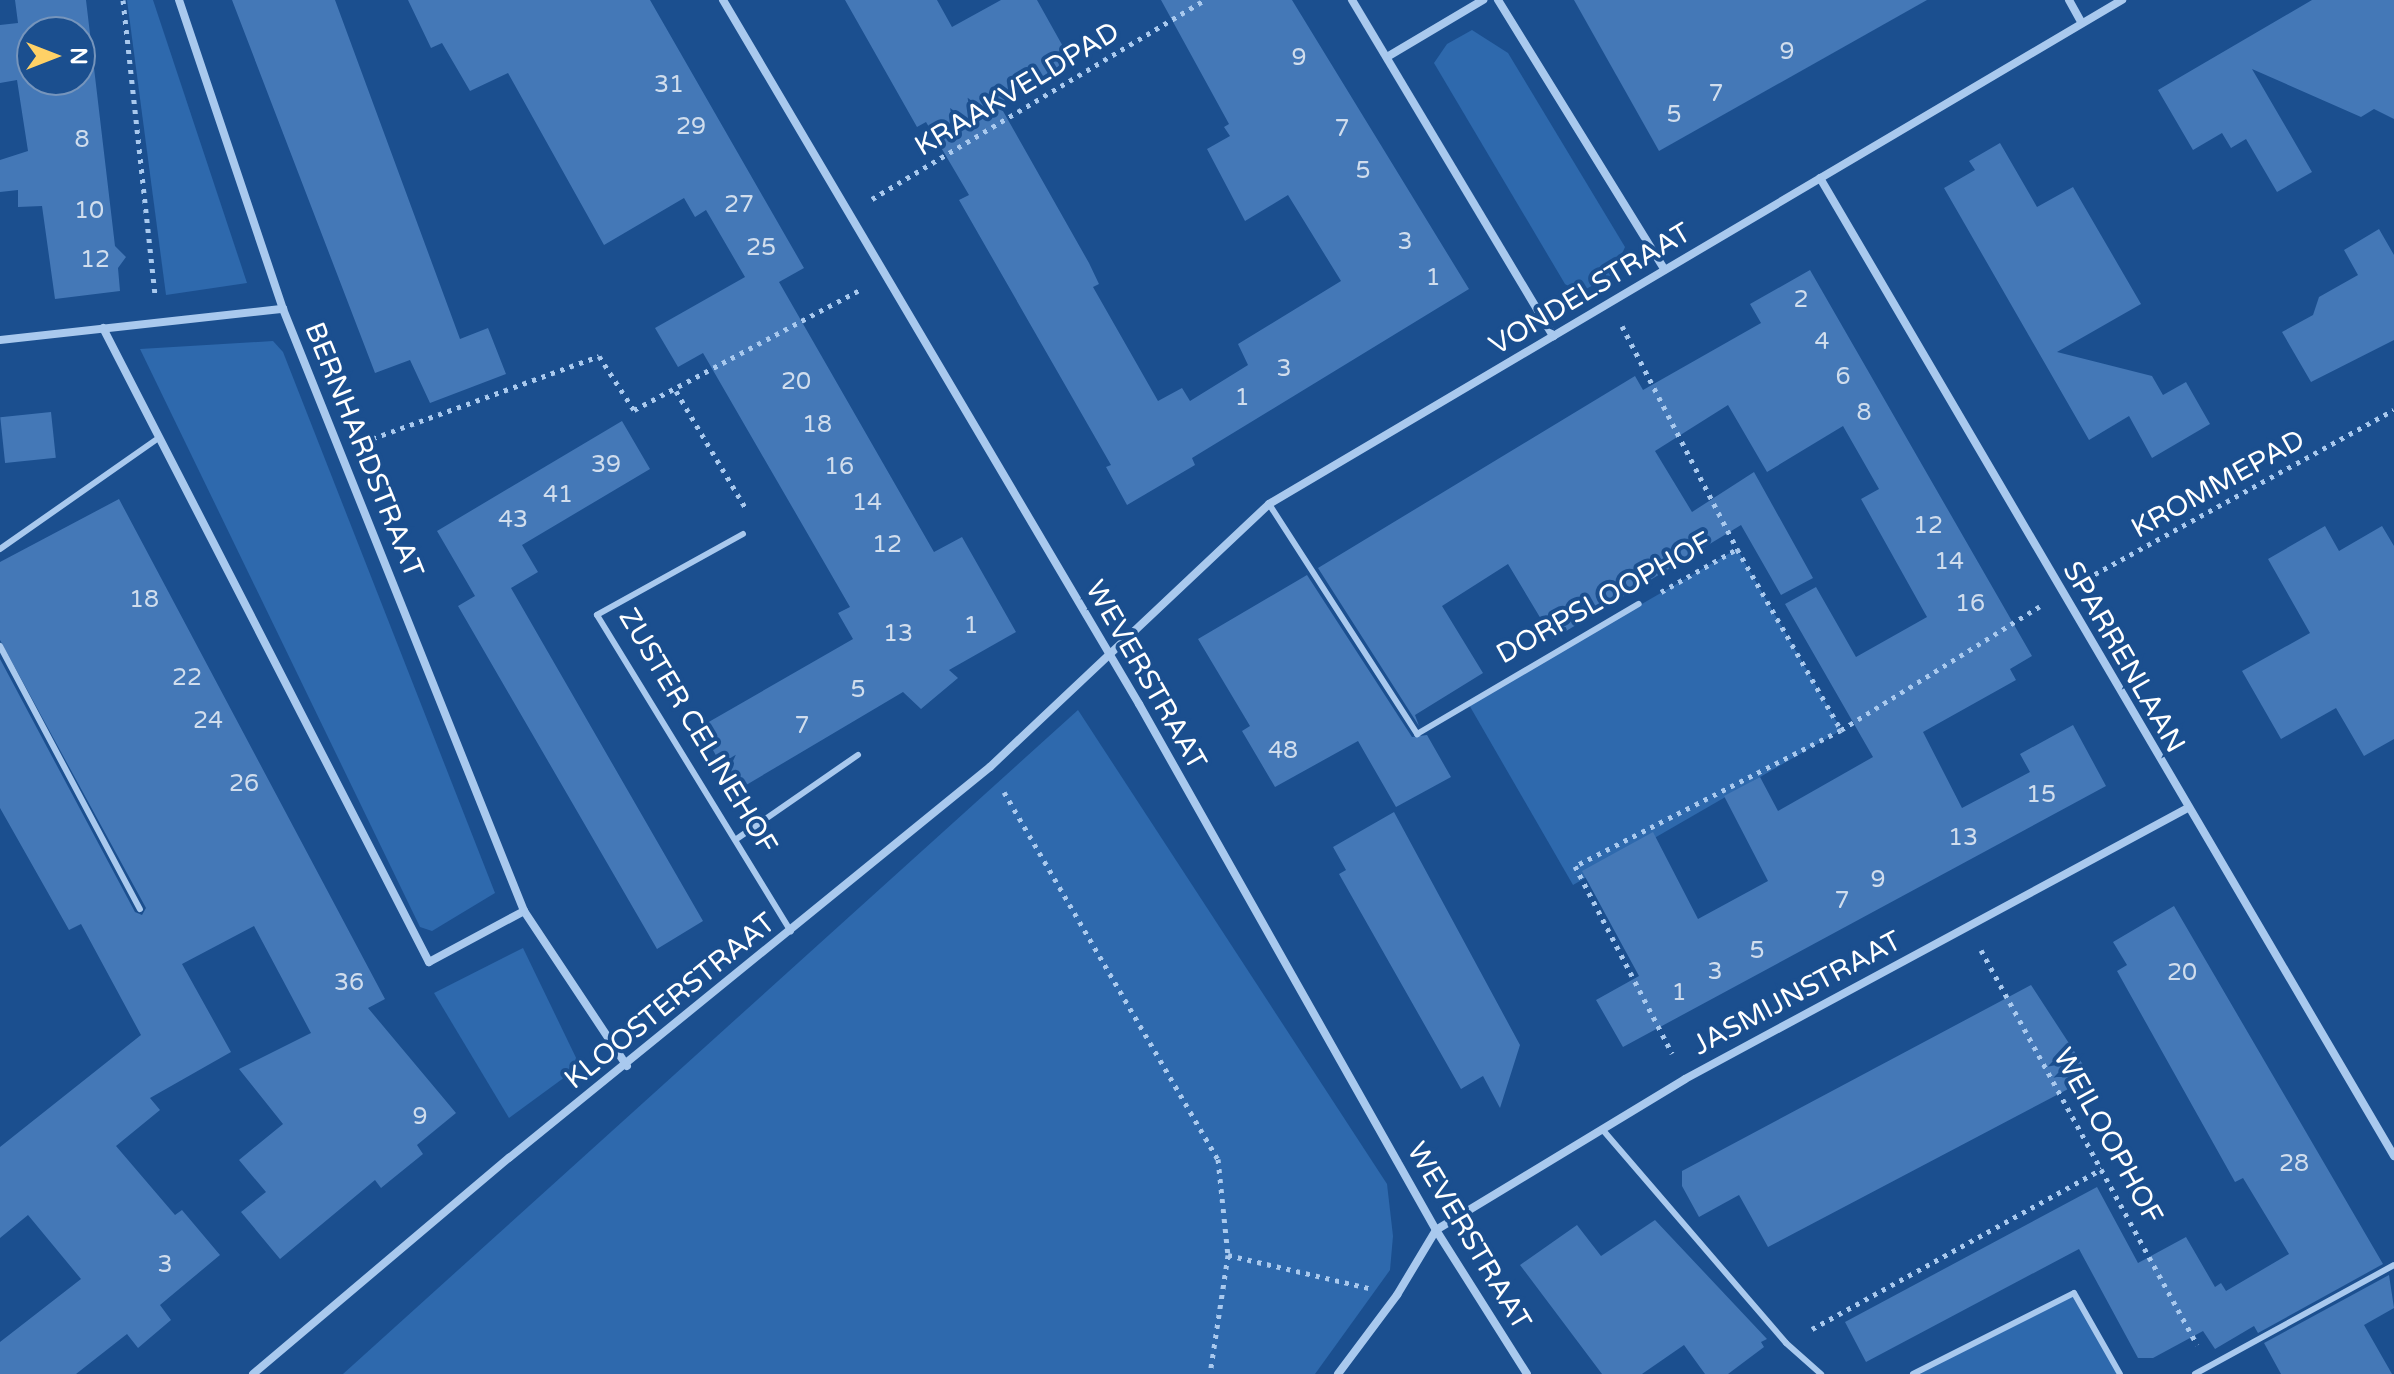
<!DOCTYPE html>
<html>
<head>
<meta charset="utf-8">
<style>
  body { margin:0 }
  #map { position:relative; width:2394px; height:1374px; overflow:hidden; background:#1b4f8f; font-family:"Varela Round",sans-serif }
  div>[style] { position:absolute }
  .green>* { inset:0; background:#2e69ad; transform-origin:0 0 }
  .building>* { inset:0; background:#4478b7; transform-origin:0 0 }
  .path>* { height:5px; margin-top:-2.5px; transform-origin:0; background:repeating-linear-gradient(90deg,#a9c9ee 0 4px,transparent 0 10px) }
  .lane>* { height:6px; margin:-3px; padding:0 3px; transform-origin:3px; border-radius:3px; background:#a9c9ee }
  .street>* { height:8px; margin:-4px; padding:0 4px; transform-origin:4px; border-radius:4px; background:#a9c9ee }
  span { translate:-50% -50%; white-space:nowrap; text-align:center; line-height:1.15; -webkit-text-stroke:8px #1b4f8f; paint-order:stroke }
  .number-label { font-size:24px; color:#d0dded }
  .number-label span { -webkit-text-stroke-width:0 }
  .street-label { font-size:28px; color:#fff }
  .north { position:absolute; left:16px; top:16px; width:80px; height:80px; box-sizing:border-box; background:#1b4f8f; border:2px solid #7695bc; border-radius:50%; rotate:90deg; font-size:22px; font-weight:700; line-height:32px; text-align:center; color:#fff }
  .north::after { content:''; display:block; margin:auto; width:28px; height:36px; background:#ffd166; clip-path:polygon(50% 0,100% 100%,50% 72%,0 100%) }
</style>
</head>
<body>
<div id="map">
  <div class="green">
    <div style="clip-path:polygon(127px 0,153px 0,247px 283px,166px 295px)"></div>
    <div style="clip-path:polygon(1472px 30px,1508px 53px,1625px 247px,1613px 274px,1579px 293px,1565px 284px,1434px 63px,1447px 44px)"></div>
    <div style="clip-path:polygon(273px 341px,283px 352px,495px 893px,432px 931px,420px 927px,140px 349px)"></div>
    <div style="left:1737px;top:549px;width:209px;height:310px;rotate:60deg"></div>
    <div style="clip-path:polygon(1078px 710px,1387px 1184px,1393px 1236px,1390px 1270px,1315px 1374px,343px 1374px)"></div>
    <div style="clip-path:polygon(523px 948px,580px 1066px,509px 1118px,434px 993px)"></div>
    <div style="clip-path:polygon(2074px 1293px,2120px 1374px,1913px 1374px)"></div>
  </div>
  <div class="building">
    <div style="clip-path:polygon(evenodd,15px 0,86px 0,115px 246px,126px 257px,118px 268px,120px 291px,55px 299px,42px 206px,18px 207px,18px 190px,0 192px,0 160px,28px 151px,17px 80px,0 83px,0 25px,18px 23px,15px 0,32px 32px,80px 32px,80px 80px,32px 80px,32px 32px)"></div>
    <div style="clip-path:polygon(232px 0,335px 0,460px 339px,488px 328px,506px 374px,430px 403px,410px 360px,375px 373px)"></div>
    <div style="clip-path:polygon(408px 0,650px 0,804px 268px,779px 282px,934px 552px,962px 537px,1016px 632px,949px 670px,958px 678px,921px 709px,903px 692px,736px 791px,700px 727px,853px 639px,838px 613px,850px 607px,703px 353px,678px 367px,655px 328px,745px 277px,706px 210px,695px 217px,684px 198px,604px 245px,508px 73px,470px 91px,442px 43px,431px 48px)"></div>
    <div style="clip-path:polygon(845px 0,937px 0,952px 27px,1001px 0,1037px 0,1070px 59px,999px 104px,1089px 263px,1099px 284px,1093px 287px,1158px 401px,1182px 388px,1190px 401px,1248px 365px,1238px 344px,1341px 281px,1288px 195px,1245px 221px,1207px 149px,1230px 136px,1224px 127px,1229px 124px,1161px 0,1292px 0,1469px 289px,1192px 458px,1195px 465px,1127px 505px,1106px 467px,1111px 465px,959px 200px,969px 195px,926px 122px,917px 127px)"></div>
    <div style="clip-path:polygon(1574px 0,1927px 0,1659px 151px)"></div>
    <div style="clip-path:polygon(2312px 0,2394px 0,2394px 119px,2374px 109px,2361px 117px,2252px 69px,2312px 172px,2277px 192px,2246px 139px,2231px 148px,2222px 133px,2193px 150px,2158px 90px)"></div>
    <div style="clip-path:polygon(2000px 143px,2037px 207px,2073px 187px,2141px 304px,2057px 352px,2152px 376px,2163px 395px,2186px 382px,2210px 424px,2152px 458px,2129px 416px,2089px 440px,1944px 188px,1975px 170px,1969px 161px)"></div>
    <div style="clip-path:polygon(2379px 229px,2394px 255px,2394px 340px,2311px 382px,2282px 332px,2313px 315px,2319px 297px,2358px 275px,2344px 250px)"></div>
    <div style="clip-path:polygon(1810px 270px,2032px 656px,2010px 669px,2016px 680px,1923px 732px,1962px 808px,2030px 772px,2020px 754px,2073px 725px,2106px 786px,1623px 1047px,1596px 1000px,1639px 976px,1582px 871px,1653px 832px,1698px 919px,1768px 881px,1724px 796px,1760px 777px,1778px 811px,1873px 757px,1785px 604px,1816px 587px,1856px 657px,1927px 617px,1861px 499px,1879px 489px,1843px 426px,1767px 472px,1728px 405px,1655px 451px,1692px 512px,1754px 472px,1813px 578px,1781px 595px,1741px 525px,1553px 639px,1508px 564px,1442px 606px,1483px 673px,1415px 715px,1419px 726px,1318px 568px,1635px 376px,1643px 390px,1761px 323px,1750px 304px)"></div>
    <div style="left:51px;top:412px;width:46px;height:51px;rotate:84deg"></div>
    <div style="clip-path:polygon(622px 421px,650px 469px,522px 545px,538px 572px,511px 588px,703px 921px,657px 949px,458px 606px,475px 596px,437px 531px)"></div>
    <div style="clip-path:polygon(119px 499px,385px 999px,368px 1008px,456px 1113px,417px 1145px,423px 1154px,381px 1188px,375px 1180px,280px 1259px,241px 1212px,266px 1192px,239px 1160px,283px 1124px,239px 1069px,311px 1033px,254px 926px,182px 964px,231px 1052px,150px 1098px,160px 1110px,116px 1146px,175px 1215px,182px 1210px,220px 1255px,160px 1305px,171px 1320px,138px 1348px,127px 1334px,76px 1374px,0 1374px,0 1342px,81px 1279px,28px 1215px,0 1238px,0 1147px,141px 1035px,81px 924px,69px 930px,0 808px,0 659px,135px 912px,142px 915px,146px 908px,0 640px,0 562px)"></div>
    <div style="clip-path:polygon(2325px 526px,2339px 551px,2382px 526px,2394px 546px,2394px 739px,2364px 756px,2336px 708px,2281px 739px,2242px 671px,2310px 633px,2268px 559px)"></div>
    <div style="clip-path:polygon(1307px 575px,1412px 737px,1427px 735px,1451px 777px,1396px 807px,1358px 741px,1275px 787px,1242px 731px,1250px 726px,1198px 639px)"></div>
    <div style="clip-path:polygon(1394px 812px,1520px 1045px,1500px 1108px,1483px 1076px,1461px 1089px,1339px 874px,1346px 870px,1333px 847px)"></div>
    <div style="clip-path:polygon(2174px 906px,2383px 1264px,2258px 1333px,2254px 1326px,2215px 1349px,2203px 1331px,2153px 1358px,2138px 1358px,2079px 1249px,1866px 1362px,1845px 1322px,2097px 1187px,2138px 1263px,2186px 1237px,2215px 1287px,2221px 1283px,2226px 1291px,2289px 1254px,2243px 1178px,2235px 1182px,2117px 971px,2127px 965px,2113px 942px)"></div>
    <div style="clip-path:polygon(2031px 985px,2091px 1077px,1768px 1247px,1739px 1195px,1699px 1217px,1682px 1186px,1682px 1171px)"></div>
    <div style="clip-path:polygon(1655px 1220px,1767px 1339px,1761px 1342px,1764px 1347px,1728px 1374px,1705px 1374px,1684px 1345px,1642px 1374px,1602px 1374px,1520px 1265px,1577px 1225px,1601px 1256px)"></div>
    <div style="clip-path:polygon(2389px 1275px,2394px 1308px,2364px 1325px,2392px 1374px,2281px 1374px,2264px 1343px)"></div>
  </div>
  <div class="path">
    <div style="left:123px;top:0;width:298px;rotate:83.8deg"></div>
    <div style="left:872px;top:199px;width:388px;rotate:-30.9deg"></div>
    <div style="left:1622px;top:326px;width:251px;rotate:62.7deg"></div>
    <div style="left:676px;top:391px;width:135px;rotate:59.3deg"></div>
    <div style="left:363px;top:442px;width:251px;rotate:-20deg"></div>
    <div style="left:599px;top:356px;width:64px;rotate:57.1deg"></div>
    <div style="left:634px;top:410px;width:258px;rotate:-28deg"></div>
    <div style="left:2086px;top:579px;width:351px;rotate:-28.8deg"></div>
    <div style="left:1661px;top:592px;width:87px;rotate:-29.5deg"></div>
    <div style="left:1737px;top:549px;width:209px;rotate:60.1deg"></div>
    <div style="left:1841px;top:730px;width:299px;rotate:152.9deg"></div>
    <div style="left:1575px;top:866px;width:211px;rotate:62.6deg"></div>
    <div style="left:1841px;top:730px;width:234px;rotate:-31.9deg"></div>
    <div style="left:1004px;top:792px;width:425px;rotate:59.8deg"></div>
    <div style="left:1218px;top:1159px;width:97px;rotate:84.1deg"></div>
    <div style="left:1228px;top:1255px;width:120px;rotate:98.6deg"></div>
    <div style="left:1981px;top:950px;width:450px;rotate:61.3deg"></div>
    <div style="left:1228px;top:1255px;width:145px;rotate:13.2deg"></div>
    <div style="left:1812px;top:1329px;width:331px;rotate:-28.9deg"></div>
  </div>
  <div class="lane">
    <div style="left:1269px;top:504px;width:274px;rotate:57.2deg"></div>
    <div style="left:1417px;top:734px;width:257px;rotate:-30.4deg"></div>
    <div style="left:743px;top:534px;width:167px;rotate:151deg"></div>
    <div style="left:597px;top:615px;width:371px;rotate:58.5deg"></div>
    <div style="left:0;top:549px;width:192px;rotate:-35deg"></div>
    <div style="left:0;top:646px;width:298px;rotate:62deg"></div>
    <div style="left:738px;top:838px;width:146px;rotate:-34.7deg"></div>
    <div style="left:1602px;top:1129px;width:282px;rotate:49.3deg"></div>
    <div style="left:1786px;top:1343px;width:47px;rotate:41.5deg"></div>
    <div style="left:1913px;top:1374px;width:180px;rotate:-26.7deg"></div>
    <div style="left:2074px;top:1293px;width:93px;rotate:60.4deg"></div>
    <div style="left:2195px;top:1374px;width:227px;rotate:-28.7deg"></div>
  </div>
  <div class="street">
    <div style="left:179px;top:0;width:326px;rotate:71.4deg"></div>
    <div style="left:283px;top:309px;width:648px;rotate:68.18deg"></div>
    <div style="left:524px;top:911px;width:186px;rotate:56.4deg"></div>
    <div style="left:723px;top:0;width:818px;rotate:59.42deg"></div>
    <div style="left:1139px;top:704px;width:604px;rotate:60.55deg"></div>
    <div style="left:1436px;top:1230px;width:170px;rotate:57.7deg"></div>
    <div style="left:1352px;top:0;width:392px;rotate:59.1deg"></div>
    <div style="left:1498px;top:0;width:317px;rotate:58.3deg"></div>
    <div style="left:2069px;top:0;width:26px;rotate:61deg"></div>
    <div style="left:1387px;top:57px;width:112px;rotate:-30.7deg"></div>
    <div style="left:1820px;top:178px;width:1134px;rotate:59.59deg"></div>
    <div style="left:103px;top:328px;width:713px;rotate:62.79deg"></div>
    <div style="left:429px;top:962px;width:108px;rotate:-28.2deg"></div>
    <div style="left:0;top:340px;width:285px;rotate:-6.3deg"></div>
    <div style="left:253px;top:1374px;width:335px;rotate:-40.2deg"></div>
    <div style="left:509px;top:1158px;width:620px;rotate:-39.11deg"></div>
    <div style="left:990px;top:767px;width:383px;rotate:-43.3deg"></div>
    <div style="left:1269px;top:504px;width:991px;rotate:-30.58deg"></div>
    <div style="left:1338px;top:1374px;width:99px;rotate:-53.2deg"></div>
    <div style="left:1397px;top:1295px;width:76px;rotate:-59deg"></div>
    <div style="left:1436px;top:1230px;width:291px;rotate:-31.2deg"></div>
    <div style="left:1685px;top:1079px;width:569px;rotate:-28.32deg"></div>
  </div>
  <div class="number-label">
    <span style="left:1787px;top:52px">9</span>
    <span style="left:1299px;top:58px">9</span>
    <span style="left:669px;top:85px">31</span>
    <span style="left:1716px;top:94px">7</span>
    <span style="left:1674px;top:115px">5</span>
    <span style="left:691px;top:127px">29</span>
    <span style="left:1342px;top:129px">7</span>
    <span style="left:82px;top:140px">8</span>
    <span style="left:1363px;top:171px">5</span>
    <span style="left:739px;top:205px">27</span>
    <span style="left:89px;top:211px">10</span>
    <span style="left:1405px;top:242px">3</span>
    <span style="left:761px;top:248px">25</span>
    <span style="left:95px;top:260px">12</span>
    <span style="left:1433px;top:278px">1</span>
    <span style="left:1801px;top:300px">2</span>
    <span style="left:1822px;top:342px">4</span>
    <span style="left:1284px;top:369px">3</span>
    <span style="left:1843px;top:377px">6</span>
    <span style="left:796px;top:382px">20</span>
    <span style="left:1242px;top:398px">1</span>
    <span style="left:1864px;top:413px">8</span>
    <span style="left:817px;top:425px">18</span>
    <span style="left:606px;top:465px">39</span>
    <span style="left:839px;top:467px">16</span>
    <span style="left:558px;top:495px">41</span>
    <span style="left:867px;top:503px">14</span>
    <span style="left:513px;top:520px">43</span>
    <span style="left:1928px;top:526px">12</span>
    <span style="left:887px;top:545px">12</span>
    <span style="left:1949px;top:562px">14</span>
    <span style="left:144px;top:600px">18</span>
    <span style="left:1970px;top:604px">16</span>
    <span style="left:971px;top:626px">1</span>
    <span style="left:898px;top:634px">13</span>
    <span style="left:187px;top:678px">22</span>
    <span style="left:858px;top:690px">5</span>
    <span style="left:208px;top:721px">24</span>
    <span style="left:802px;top:726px">7</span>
    <span style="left:1283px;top:751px">48</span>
    <span style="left:244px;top:784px">26</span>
    <span style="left:2041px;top:795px">15</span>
    <span style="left:1963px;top:838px">13</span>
    <span style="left:1878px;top:880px">9</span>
    <span style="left:1842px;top:901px">7</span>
    <span style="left:1757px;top:951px">5</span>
    <span style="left:1715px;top:972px">3</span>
    <span style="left:2182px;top:973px">20</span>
    <span style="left:349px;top:983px">36</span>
    <span style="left:1679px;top:993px">1</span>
    <span style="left:420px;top:1117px">9</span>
    <span style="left:2294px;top:1164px">28</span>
    <span style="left:165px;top:1265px">3</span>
  </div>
  <div class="street-label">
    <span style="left:1017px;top:89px;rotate:-31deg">KRAAKVELDPAD</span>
    <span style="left:1590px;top:289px;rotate:-31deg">VONDELSTRAAT</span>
    <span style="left:364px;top:450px;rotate:68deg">BERNHARDSTRAAT</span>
    <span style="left:2218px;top:484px;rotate:-29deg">KROMMEPAD</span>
    <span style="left:1604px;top:598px;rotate:-29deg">DORPSLOOPHOF</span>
    <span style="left:2124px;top:657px;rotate:60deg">SPARRENLAAN</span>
    <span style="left:1146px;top:675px;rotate:60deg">WEVERSTRAAT</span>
    <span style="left:698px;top:731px;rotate:59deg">ZUSTER CELINEHOF</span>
    <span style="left:1797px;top:993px;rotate:-28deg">JASMIJNSTRAAT</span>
    <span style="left:670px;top:1001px;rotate:-39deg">KLOOSTERSTRAAT</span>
    <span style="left:2108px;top:1136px;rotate:61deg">WEILOOPHOF</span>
    <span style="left:1469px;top:1236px;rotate:59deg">WEVERSTRAAT</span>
  </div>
  <div class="north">N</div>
</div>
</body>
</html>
